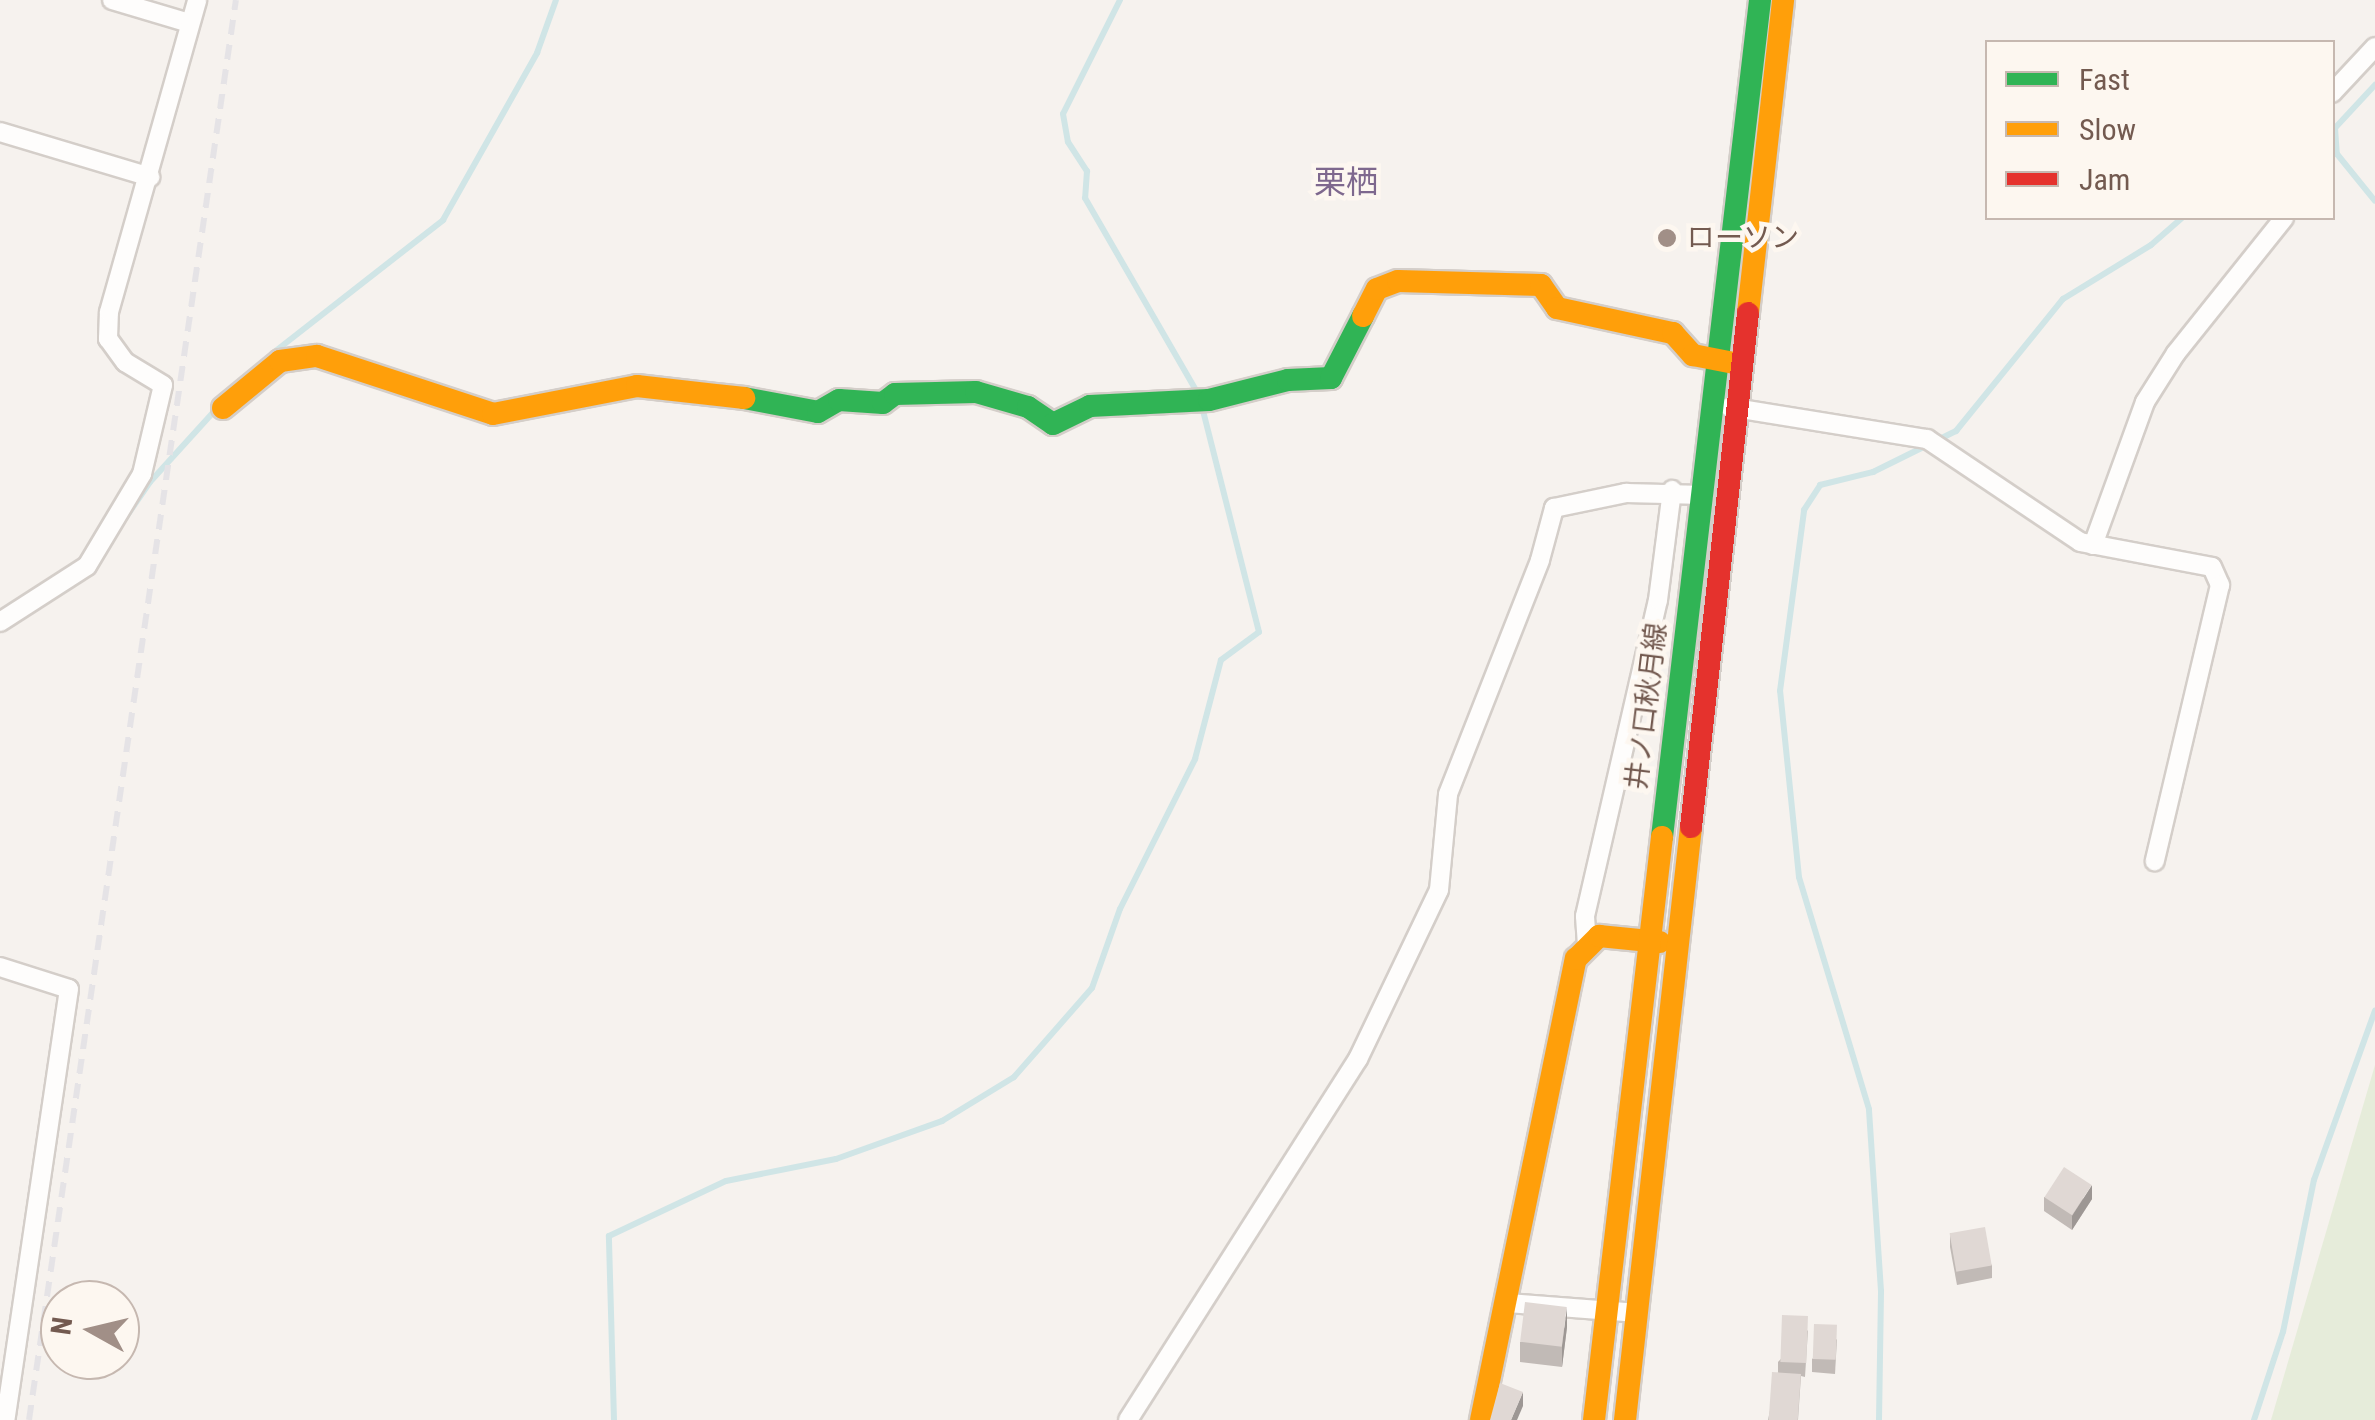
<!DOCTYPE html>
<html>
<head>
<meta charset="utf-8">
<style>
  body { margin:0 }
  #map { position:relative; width:2375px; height:1420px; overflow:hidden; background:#f6f2ee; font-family:"Roboto Condensed","Noto Sans JP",sans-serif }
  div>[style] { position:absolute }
  .green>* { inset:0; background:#e6ecda }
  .stream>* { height:6px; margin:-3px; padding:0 3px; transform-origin:3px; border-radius:3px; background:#d0e5e6 }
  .roads { filter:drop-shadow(2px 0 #d4cec9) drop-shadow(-2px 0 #d4cec9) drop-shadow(0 2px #d4cec9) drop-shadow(0 -2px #d4cec9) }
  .street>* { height:18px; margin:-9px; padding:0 9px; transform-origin:9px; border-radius:9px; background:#fefdfc }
  .fast>* { height:22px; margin:-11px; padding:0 11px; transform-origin:11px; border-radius:11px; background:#30b455 }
  .slow>* { height:22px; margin:-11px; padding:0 11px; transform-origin:11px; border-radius:11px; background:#ff9f0a }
  .jam>* { height:22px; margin:-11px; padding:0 11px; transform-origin:11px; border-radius:11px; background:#e5322d }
  .rail>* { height:6px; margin-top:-3px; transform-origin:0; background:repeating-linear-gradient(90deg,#e5e3e6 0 15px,transparent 0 25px) }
  .wall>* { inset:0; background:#c1bab6 }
  .shaded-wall>* { inset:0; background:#9d9794 }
  .building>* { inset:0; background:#e0d8d4; transform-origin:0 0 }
  .dots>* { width:28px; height:28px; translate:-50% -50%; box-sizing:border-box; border:5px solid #fdf7f0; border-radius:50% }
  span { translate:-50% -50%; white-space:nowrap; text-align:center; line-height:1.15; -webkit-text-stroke:9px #fdf7f0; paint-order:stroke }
  .poi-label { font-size:28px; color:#735a50 }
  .left { translate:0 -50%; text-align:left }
  .street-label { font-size:28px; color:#735a50 }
  .quarter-label { font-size:32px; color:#7e688e }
  .legend { position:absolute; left:1985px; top:40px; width:350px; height:180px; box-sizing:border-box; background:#fdf7f0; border:2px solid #c6b8b0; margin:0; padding:12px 18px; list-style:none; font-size:30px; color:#735a50 }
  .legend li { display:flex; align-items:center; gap:20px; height:50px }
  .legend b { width:50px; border:2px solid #c6b8b0 }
  .north { position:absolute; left:40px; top:1280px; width:100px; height:100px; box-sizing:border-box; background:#fdf7f0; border:2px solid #c6b8b0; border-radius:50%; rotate:278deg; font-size:28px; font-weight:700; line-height:40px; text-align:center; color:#735a50 }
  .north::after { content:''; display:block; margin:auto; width:35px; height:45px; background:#a18f87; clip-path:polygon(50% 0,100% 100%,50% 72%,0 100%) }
</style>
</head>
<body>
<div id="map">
  <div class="green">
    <div style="clip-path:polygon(2375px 1065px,2375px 1420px,2271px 1420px)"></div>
  </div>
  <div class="stream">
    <div style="left:1120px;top:0;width:127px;rotate:116.6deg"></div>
    <div style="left:1063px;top:114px;width:28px;rotate:80deg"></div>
    <div style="left:1068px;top:142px;width:35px;rotate:57deg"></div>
    <div style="left:1087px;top:171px;width:27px;rotate:94deg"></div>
    <div style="left:1085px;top:198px;width:226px;rotate:60deg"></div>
    <div style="left:2335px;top:128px;width:26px;rotate:86deg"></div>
    <div style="left:2337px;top:154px;width:60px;rotate:51deg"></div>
    <div style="left:2335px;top:128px;width:59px;rotate:-47.1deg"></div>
    <div style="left:273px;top:353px;width:216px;rotate:-38deg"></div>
    <div style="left:443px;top:220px;width:192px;rotate:-60.6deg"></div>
    <div style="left:537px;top:53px;width:56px;rotate:-70.3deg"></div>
    <div style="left:124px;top:520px;width:46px;rotate:-55.6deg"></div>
    <div style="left:150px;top:482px;width:101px;rotate:-47.8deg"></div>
    <div style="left:614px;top:1420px;width:184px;rotate:-91.6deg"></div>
    <div style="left:609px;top:1236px;width:129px;rotate:-25.2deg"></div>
    <div style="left:726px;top:1181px;width:112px;rotate:-11.3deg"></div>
    <div style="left:836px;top:1159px;width:113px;rotate:-19.7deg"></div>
    <div style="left:942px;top:1121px;width:84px;rotate:-31.4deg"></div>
    <div style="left:1014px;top:1077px;width:118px;rotate:-48.8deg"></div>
    <div style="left:1092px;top:988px;width:84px;rotate:-70.5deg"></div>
    <div style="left:1120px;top:909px;width:168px;rotate:-63.4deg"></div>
    <div style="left:1195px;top:759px;width:102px;rotate:-75.3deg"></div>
    <div style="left:1221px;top:660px;width:47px;rotate:-36.4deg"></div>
    <div style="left:1259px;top:632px;width:233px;rotate:-104.2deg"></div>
    <div style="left:1879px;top:1420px;width:129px;rotate:-89.1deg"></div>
    <div style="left:1881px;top:1291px;width:182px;rotate:-93.8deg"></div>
    <div style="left:1869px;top:1109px;width:242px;rotate:-106.8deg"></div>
    <div style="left:1799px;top:877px;width:187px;rotate:-95.8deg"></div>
    <div style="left:1780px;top:691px;width:183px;rotate:-82.4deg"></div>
    <div style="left:1804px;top:510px;width:30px;rotate:-57deg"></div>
    <div style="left:1820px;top:485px;width:55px;rotate:-13.8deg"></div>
    <div style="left:1873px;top:472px;width:93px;rotate:-26.3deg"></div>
    <div style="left:1956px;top:431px;width:170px;rotate:-51deg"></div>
    <div style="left:2063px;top:299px;width:103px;rotate:-31.5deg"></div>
    <div style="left:2151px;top:245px;width:41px;rotate:-41.1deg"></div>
    <div style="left:2254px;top:1420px;width:93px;rotate:-71.8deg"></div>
    <div style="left:2283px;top:1332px;width:155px;rotate:-78.5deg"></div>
    <div style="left:2314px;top:1180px;width:180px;rotate:-70.2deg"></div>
  </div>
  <div class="roads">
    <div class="street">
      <div style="left:112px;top:0;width:80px;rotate:16.6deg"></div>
      <div style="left:2332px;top:93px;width:63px;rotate:-46.9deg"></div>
      <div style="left:0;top:132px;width:157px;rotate:16.7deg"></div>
      <div style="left:1729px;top:407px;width:201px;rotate:9.2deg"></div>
      <div style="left:1927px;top:439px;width:184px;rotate:33.9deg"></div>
      <div style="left:2080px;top:542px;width:134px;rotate:10.7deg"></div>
      <div style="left:2212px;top:567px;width:20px;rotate:66deg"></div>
      <div style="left:2220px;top:585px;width:284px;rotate:103.3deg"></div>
      <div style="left:2093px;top:545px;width:152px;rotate:-70deg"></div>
      <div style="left:2145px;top:402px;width:58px;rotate:-57.7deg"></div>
      <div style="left:2176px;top:353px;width:173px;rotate:-51.3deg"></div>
      <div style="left:0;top:622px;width:103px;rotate:-32.8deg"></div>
      <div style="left:87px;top:566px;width:107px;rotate:-59.1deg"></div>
      <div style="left:142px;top:474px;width:91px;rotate:-76.7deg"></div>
      <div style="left:163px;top:385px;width:44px;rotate:-148.8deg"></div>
      <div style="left:125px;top:362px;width:29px;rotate:-126deg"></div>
      <div style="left:108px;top:339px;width:27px;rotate:-88deg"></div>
      <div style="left:109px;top:312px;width:324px;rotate:-74.2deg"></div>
      <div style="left:1587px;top:945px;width:29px;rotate:-94deg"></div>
      <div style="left:1585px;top:916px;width:324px;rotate:-77deg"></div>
      <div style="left:1658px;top:600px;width:111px;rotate:-82.7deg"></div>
      <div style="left:0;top:967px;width:72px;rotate:17.7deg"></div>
      <div style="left:69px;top:989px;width:436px;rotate:98.4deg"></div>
      <div style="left:1507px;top:1303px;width:129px;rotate:4.4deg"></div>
      <div style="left:1128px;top:1420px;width:428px;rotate:-57.5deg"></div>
      <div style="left:1358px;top:1059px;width:187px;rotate:-64.4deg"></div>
      <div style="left:1439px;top:890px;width:96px;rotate:-84.6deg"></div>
      <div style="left:1448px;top:794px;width:251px;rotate:-68.5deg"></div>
      <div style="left:1540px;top:560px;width:54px;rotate:-74.9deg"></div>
      <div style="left:1554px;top:508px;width:74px;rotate:-11.8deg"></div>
      <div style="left:1626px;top:493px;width:78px;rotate:1.5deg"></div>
    </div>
    <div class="fast">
      <div style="left:744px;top:398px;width:75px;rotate:10.7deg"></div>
      <div style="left:818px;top:412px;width:24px;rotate:-30deg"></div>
      <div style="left:839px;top:400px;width:44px;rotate:3.9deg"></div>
      <div style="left:883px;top:403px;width:15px;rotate:-37deg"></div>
      <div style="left:895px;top:394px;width:81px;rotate:-1.4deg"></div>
      <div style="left:976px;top:392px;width:54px;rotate:16.1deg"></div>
      <div style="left:1028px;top:407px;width:30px;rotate:34deg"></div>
      <div style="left:1053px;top:424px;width:41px;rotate:-25.9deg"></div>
      <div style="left:1090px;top:406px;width:119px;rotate:-2.9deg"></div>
      <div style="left:1209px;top:400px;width:81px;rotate:-14.2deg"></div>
      <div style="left:1288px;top:380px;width:43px;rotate:-2.7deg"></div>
      <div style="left:1331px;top:378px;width:70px;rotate:-62.7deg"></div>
      <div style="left:1662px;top:837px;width:843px;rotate:-83.32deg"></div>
    </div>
    <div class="slow">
      <div style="left:1748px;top:313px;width:315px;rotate:-83.6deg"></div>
      <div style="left:1363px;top:316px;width:30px;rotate:-63deg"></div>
      <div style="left:1377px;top:289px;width:22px;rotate:-21deg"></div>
      <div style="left:1398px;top:281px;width:143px;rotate:1.6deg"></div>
      <div style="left:1541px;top:285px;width:28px;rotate:55deg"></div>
      <div style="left:1557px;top:308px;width:119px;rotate:12.2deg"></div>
      <div style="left:1673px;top:333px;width:30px;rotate:48deg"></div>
      <div style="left:1693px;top:355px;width:47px;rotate:11.1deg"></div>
      <div style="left:223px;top:408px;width:74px;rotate:-39.5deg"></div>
      <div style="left:280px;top:361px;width:37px;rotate:-8deg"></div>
      <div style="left:317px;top:356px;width:185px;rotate:18.2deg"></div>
      <div style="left:493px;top:414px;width:147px;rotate:-11deg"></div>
      <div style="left:637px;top:386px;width:108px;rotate:6.4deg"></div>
      <div style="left:1481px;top:1420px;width:471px;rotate:-78.4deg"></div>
      <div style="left:1576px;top:959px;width:33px;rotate:-45deg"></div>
      <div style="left:1599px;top:936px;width:61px;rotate:5.6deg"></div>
      <div style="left:1594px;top:1420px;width:587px;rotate:-83.35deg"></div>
      <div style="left:1625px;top:1420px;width:597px;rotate:-83.65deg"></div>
    </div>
    <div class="jam">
      <div style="left:1691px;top:827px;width:517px;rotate:-83.67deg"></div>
    </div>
  </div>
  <div class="rail">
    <div style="left:29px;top:1420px;width:1435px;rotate:-81.71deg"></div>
  </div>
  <div class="wall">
    <div style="clip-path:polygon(2044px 1197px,2092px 1199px,2072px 1230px,2044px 1211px)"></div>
    <div style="clip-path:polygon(1950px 1233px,1992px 1265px,1992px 1278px,1957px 1285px,1950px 1247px)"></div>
    <div style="clip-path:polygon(1567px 1327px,1562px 1367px,1520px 1362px,1520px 1342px)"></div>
    <div style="clip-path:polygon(1808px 1330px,1805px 1377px,1801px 1376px,1798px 1420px,1768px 1420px,1778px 1372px,1778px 1362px)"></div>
    <div style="clip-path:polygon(1837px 1339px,1835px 1374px,1812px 1372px,1812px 1359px)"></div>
  </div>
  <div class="shaded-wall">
    <div style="clip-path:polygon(2092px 1185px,2092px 1199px,2072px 1230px,2072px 1216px)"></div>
    <div style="clip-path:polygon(1567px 1307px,1567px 1327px,1562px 1367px,1562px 1346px)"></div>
    <div style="clip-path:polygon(1523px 1392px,1523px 1406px,1517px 1420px,1511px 1420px)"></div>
  </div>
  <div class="building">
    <div style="left:2064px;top:1167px;width:33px;height:36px;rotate:33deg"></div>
    <div style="left:1985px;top:1227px;width:39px;height:36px;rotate:80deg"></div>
    <div style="left:1525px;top:1302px;width:42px;height:40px;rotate:7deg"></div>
    <div style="left:1782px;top:1315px;width:26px;height:47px;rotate:2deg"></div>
    <div style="left:1814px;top:1324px;width:23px;height:35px;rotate:2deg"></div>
    <div style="left:1772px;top:1372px;width:29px;height:48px;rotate:4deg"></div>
    <div style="clip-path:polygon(1500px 1383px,1523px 1392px,1511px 1420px,1490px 1420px)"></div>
  </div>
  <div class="dots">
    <div style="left:1667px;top:238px;background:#a18f87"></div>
  </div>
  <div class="poi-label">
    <span class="left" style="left:1687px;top:238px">ローソン</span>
  </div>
  <div class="street-label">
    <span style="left:1647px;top:706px;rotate:-83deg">井ノ口秋月線</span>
  </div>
  <div class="quarter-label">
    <span style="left:1346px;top:182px">栗栖</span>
  </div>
  <ul class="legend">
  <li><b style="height:12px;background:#30b455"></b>Fast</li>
  <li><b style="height:12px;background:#ff9f0a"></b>Slow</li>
  <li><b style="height:12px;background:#e5322d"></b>Jam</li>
  </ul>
  <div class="north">N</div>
</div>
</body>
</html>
